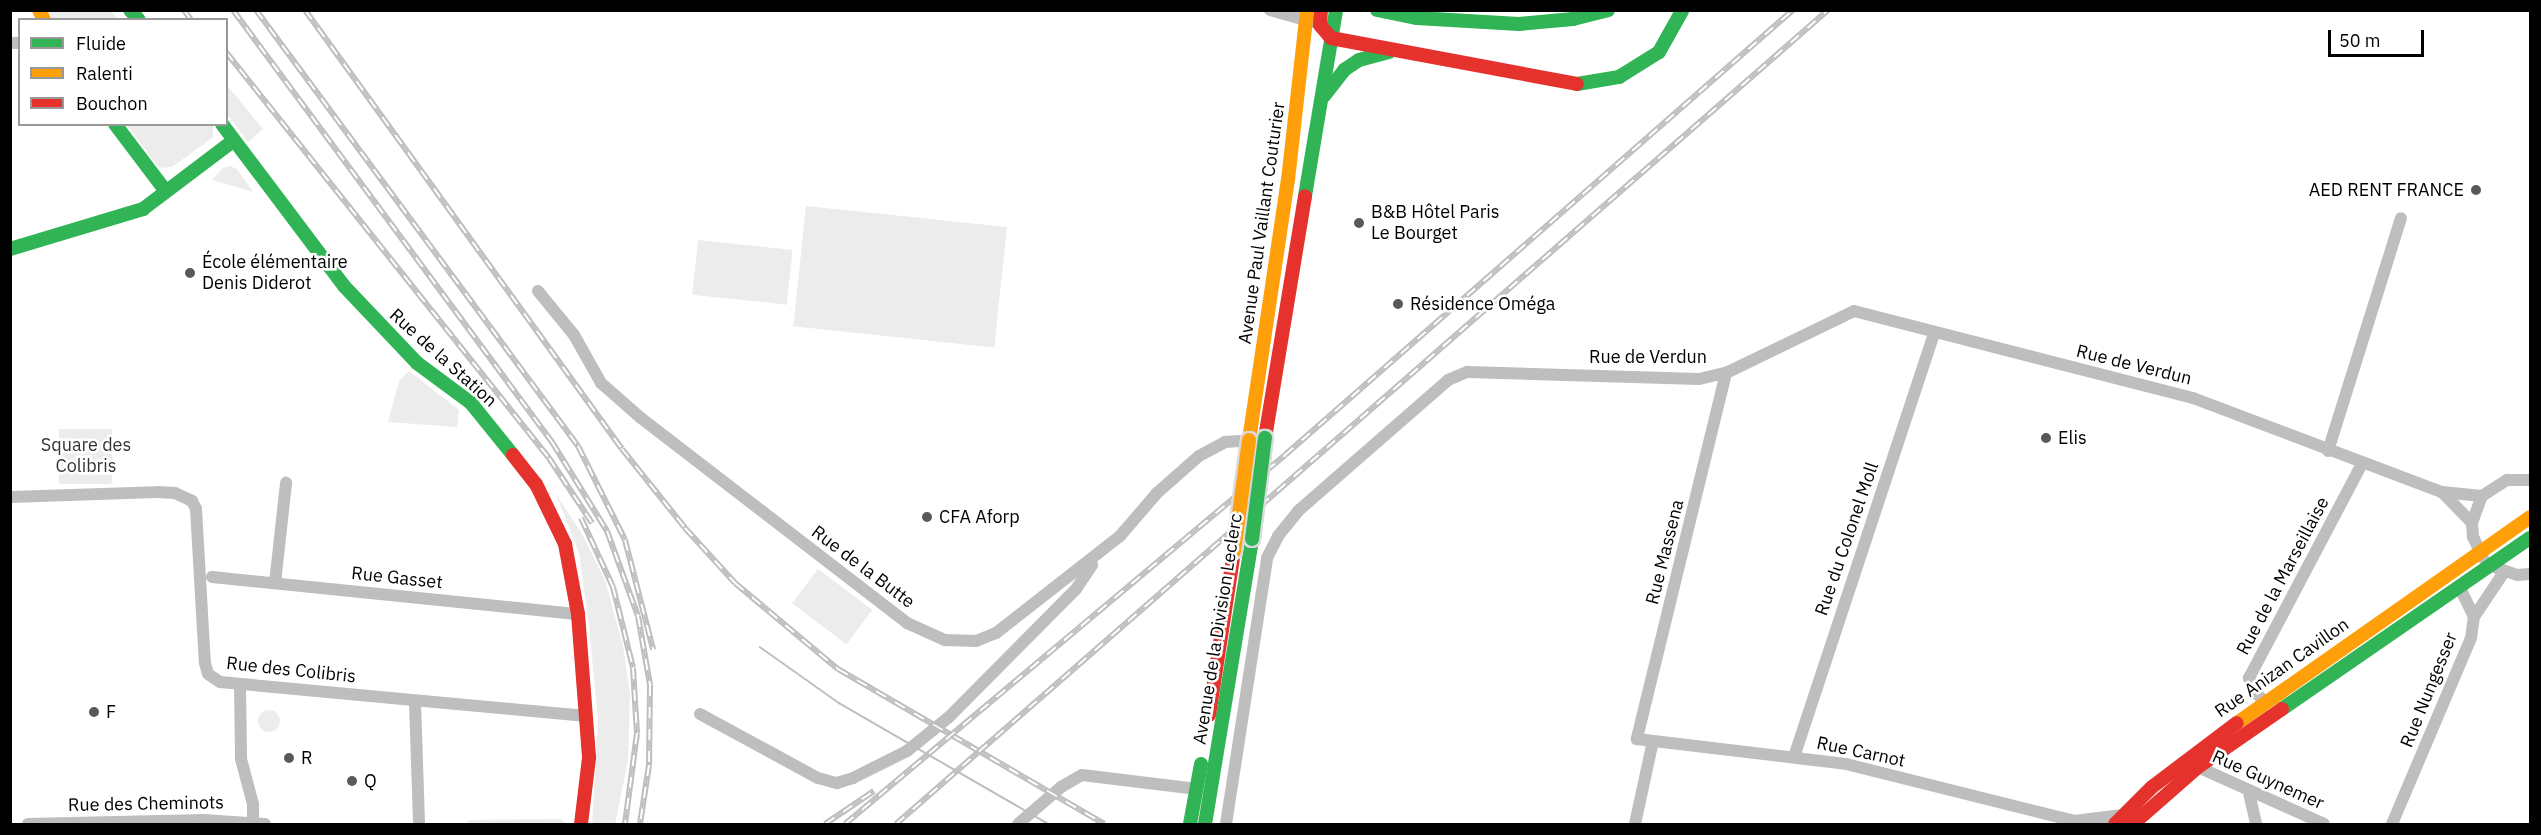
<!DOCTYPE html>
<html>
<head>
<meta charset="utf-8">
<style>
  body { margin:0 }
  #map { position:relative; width:2541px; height:835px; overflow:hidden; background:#fff; font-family:"IBM Plex Sans",sans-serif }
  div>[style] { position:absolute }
  .green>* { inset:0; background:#ececec; transform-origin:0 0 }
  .round { border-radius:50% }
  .street>* { height:12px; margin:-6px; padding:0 6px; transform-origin:6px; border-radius:6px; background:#bebebe }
  .fast>* { height:14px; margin:-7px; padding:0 7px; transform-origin:7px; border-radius:7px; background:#30b455 }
  .slow>* { height:14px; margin:-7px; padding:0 7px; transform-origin:7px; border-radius:7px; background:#ff9f0a }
  .jam>* { height:14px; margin:-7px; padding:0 7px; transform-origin:7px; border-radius:7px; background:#e5322d }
  .tram>* { height:1.5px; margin:-0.75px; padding:0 0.75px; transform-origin:0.75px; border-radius:0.75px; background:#bebebe }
  .rail>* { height:6px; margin-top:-3px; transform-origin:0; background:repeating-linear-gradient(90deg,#fff 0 11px,#bebebe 0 22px); box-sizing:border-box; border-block:2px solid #bebebe }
  .bridges { filter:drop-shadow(2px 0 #dbdbdb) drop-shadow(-2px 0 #dbdbdb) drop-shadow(0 2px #dbdbdb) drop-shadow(0 -2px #dbdbdb) }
  .fast-bridge>* { height:14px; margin:-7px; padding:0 7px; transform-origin:7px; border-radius:7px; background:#30b455 }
  .slow-bridge>* { height:14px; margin:-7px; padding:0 7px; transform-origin:7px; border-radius:7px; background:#ff9f0a }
  .dots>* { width:16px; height:16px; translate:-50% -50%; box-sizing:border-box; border:3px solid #fff; border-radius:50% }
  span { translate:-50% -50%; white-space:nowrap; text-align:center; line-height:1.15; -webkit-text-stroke:5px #fff; paint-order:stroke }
  .poi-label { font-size:18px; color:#000 }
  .right { translate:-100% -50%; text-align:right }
  .left { translate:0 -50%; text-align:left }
  .street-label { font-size:18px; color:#000 }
  .park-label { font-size:18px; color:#333 }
  .frame { position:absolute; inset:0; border:12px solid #000; pointer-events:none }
  .legend { position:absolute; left:18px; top:18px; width:210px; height:108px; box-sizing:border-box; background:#fff; border:2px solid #999; margin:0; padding:8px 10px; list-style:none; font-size:18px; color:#000 }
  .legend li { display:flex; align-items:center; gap:12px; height:30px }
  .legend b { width:30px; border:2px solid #999 }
  .scale { position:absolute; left:2328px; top:30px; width:96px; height:27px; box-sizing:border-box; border:3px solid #000; border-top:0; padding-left:8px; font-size:18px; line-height:21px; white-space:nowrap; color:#000; -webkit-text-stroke:4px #fff; paint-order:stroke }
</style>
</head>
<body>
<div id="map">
  <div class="green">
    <div style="clip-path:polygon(47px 11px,110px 11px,119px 19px,53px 19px)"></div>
    <div style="clip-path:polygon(227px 85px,263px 129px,248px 142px,227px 114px)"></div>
    <div style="clip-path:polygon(213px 124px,213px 137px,208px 141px,172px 167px,159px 168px,127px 125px)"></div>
    <div style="clip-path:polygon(230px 166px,237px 169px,253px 192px,212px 180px,223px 168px)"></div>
    <div style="left:806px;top:206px;width:202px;height:121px;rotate:6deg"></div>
    <div style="left:698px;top:240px;width:95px;height:55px;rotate:6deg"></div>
    <div style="clip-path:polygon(409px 371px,459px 410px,457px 427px,388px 422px,399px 381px)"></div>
    <div style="left:59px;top:429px;width:53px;height:55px"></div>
    <div style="clip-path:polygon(556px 494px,582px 534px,605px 580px,623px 646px,630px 694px,628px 761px,615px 824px,592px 824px,598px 722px,589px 624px,579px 553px)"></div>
    <div style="left:818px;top:569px;width:68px;height:43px;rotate:37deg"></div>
    <div class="round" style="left:258px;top:710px;width:22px;height:22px"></div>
    <div style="clip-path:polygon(561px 819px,567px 824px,467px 824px,468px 820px)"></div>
  </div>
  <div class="street">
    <div style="left:1270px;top:10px;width:44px;rotate:15.9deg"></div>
    <div style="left:10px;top:43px;width:10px"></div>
    <div style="left:538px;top:291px;width:57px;rotate:50.7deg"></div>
    <div style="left:574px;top:335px;width:55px;rotate:60.6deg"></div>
    <div style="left:601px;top:383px;width:53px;rotate:41.2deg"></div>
    <div style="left:641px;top:418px;width:336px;rotate:37.6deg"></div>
    <div style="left:907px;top:623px;width:42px;rotate:24.1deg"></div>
    <div style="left:945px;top:640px;width:31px;rotate:2deg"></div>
    <div style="left:976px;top:641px;width:22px;rotate:-22deg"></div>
    <div style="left:996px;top:633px;width:157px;rotate:-38deg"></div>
    <div style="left:1120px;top:536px;width:57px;rotate:-49.3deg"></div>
    <div style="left:1157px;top:493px;width:56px;rotate:-41.4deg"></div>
    <div style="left:1199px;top:456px;width:30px;rotate:-28deg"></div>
    <div style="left:1225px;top:442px;width:30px;rotate:-4deg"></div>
    <div style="left:1726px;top:373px;width:377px;rotate:103.7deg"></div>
    <div style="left:1637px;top:739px;width:210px;rotate:6.8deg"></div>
    <div style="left:1846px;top:764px;width:235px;rotate:14deg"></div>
    <div style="left:2074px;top:821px;width:49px;rotate:-7deg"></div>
    <div style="left:2328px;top:451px;width:244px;rotate:-72.6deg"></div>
    <div style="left:2442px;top:492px;width:43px;rotate:45.9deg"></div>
    <div style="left:10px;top:497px;width:147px;rotate:-1.9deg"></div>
    <div style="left:157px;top:492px;width:18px;rotate:3deg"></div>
    <div style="left:175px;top:493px;width:19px;rotate:25deg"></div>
    <div style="left:192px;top:501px;width:9px;rotate:63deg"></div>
    <div style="left:196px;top:509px;width:154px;rotate:86.7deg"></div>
    <div style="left:205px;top:663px;width:11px;rotate:75deg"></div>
    <div style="left:208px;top:674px;width:14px;rotate:34deg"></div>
    <div style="left:220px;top:682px;width:368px;rotate:5.3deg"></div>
    <div style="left:2483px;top:558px;width:23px;rotate:-115deg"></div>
    <div style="left:2473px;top:537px;width:14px;rotate:-94deg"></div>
    <div style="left:2472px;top:523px;width:29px;rotate:-70deg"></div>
    <div style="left:2482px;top:496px;width:30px;rotate:-33deg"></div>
    <div style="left:2507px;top:480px;width:23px"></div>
    <div style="left:2497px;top:568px;width:21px;rotate:19deg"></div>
    <div style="left:2517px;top:575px;width:13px;rotate:-4deg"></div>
    <div style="left:212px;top:577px;width:368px;rotate:5.8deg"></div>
    <div style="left:275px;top:583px;width:101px;rotate:-83.7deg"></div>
    <div style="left:2459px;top:586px;width:34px;rotate:64deg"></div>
    <div style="left:240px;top:685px;width:74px;rotate:89.2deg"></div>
    <div style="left:241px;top:759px;width:47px;rotate:75.1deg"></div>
    <div style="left:253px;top:804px;width:20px;rotate:90deg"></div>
    <div style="left:415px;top:702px;width:122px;rotate:88.1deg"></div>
    <div style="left:2266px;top:702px;width:16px;rotate:-140deg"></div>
    <div style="left:2254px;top:692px;width:15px;rotate:-110deg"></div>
    <div style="left:2249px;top:678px;width:242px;rotate:-62.2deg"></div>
    <div style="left:700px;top:714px;width:134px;rotate:28.5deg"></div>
    <div style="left:818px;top:778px;width:20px;rotate:15deg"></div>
    <div style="left:837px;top:783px;width:17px;rotate:-17deg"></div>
    <div style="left:853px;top:778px;width:60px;rotate:-26.6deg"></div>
    <div style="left:907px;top:751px;width:54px;rotate:-39deg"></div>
    <div style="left:949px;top:717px;width:180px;rotate:-45.2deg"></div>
    <div style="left:1076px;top:589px;width:29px;rotate:-56deg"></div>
    <div style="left:1794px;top:757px;width:447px;rotate:-71.7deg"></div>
    <div style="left:2198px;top:767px;width:138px;rotate:24.3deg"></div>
    <div style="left:2249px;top:793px;width:32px;rotate:77deg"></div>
    <div style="left:28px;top:824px;width:175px;rotate:-1.3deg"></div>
    <div style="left:203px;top:820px;width:62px;rotate:3.7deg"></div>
    <div style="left:1018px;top:824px;width:57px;rotate:-40.7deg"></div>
    <div style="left:1061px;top:787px;width:24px;rotate:-30deg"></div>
    <div style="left:1082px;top:775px;width:116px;rotate:6.9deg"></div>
    <div style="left:1226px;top:824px;width:269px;rotate:-81.2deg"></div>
    <div style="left:1267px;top:558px;width:25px;rotate:-63deg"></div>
    <div style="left:1278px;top:536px;width:32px;rotate:-51deg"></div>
    <div style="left:1298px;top:511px;width:199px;rotate:-41.1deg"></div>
    <div style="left:1448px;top:380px;width:21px;rotate:-23deg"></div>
    <div style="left:1467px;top:372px;width:232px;rotate:1.7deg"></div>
    <div style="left:1699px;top:379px;width:28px;rotate:-13deg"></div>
    <div style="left:1726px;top:373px;width:142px;rotate:-25.8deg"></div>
    <div style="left:1854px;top:311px;width:350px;rotate:14.4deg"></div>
    <div style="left:2193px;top:398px;width:266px;rotate:20.7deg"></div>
    <div style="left:2442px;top:492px;width:40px;rotate:5.7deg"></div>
    <div style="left:1635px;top:824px;width:85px;rotate:-77.8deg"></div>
    <div style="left:2392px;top:824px;width:202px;rotate:-67deg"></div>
    <div style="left:2471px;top:638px;width:21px;rotate:-82deg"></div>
    <div style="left:2474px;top:617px;width:54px;rotate:-56.3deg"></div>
  </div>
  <div class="fast">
    <div style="left:130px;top:10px;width:13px;rotate:48deg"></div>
    <div style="left:1377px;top:10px;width:41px;rotate:11.3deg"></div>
    <div style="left:1417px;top:18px;width:102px;rotate:3.4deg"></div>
    <div style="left:1519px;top:24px;width:54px;rotate:-5.3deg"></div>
    <div style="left:1573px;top:19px;width:36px;rotate:-14deg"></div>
    <div style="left:1577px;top:84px;width:43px;rotate:-9.5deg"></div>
    <div style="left:1619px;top:77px;width:47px;rotate:-32deg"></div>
    <div style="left:1659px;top:52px;width:47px;rotate:-60.7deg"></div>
    <div style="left:1324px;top:96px;width:33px;rotate:-52deg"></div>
    <div style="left:1344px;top:70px;width:18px;rotate:-34deg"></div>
    <div style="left:1359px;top:60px;width:31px;rotate:-15deg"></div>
    <div style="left:115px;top:124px;width:83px;rotate:52.9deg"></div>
    <div style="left:222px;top:124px;width:203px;rotate:53deg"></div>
    <div style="left:344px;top:286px;width:106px;rotate:46.5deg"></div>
    <div style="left:417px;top:363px;width:67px;rotate:36.5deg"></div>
    <div style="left:471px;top:403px;width:67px;rotate:51.1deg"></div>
    <div style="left:1305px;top:196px;width:189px;rotate:-80.5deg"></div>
    <div style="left:10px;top:249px;width:139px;rotate:-16.7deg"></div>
    <div style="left:143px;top:209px;width:113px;rotate:-37.1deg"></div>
    <div style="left:2282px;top:709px;width:301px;rotate:-34.6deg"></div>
    <div style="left:1190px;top:824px;width:61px;rotate:-79.6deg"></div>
    <div style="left:1205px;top:824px;width:289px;rotate:-80.6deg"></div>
  </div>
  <div class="slow">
    <div style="left:39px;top:10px;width:11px;rotate:63deg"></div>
    <div style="left:1249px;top:440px;width:263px;rotate:-81.5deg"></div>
    <div style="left:1288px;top:180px;width:171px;rotate:-83.6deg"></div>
    <div style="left:2237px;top:723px;width:358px;rotate:-35.1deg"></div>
  </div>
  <div class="jam">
    <div style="left:1321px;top:10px;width:15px;rotate:94deg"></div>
    <div style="left:1320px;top:25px;width:17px;rotate:50deg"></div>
    <div style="left:1331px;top:38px;width:250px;rotate:10.6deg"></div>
    <div style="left:1265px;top:438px;width:245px;rotate:-80.6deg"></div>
    <div style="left:513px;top:455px;width:37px;rotate:52deg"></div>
    <div style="left:536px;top:484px;width:67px;rotate:64.2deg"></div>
    <div style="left:565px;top:544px;width:71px;rotate:79.5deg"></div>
    <div style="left:578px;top:614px;width:144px;rotate:85.6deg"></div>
    <div style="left:589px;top:758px;width:66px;rotate:96.9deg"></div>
    <div style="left:1209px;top:715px;width:166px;rotate:-81.3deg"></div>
    <div style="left:2115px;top:824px;width:52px;rotate:-45deg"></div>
    <div style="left:2152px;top:787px;width:106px;rotate:-37deg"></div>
    <div style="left:2133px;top:824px;width:86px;rotate:-41.2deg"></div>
    <div style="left:2198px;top:767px;width:102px;rotate:-34.6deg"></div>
  </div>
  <div class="tram">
    <div style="left:760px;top:647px;width:97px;rotate:35.3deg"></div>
    <div style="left:839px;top:703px;width:242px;rotate:30deg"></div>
  </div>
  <div class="rail">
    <div style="left:184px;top:10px;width:12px;rotate:55deg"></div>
    <div style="left:233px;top:10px;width:537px;rotate:53.56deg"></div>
    <div style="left:552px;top:442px;width:105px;rotate:58.3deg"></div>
    <div style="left:607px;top:531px;width:90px;rotate:70deg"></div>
    <div style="left:638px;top:616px;width:70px;rotate:80.1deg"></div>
    <div style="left:650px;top:685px;width:80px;rotate:90.7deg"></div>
    <div style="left:649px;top:765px;width:60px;rotate:98.7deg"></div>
    <div style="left:256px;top:10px;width:542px;rotate:53.55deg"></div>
    <div style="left:578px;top:446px;width:105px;rotate:63.4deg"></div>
    <div style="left:625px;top:540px;width:113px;rotate:75.6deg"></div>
    <div style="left:305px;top:10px;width:541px;rotate:54.17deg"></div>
    <div style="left:622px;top:449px;width:101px;rotate:51.4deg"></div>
    <div style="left:685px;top:528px;width:74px;rotate:47.7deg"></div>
    <div style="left:735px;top:583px;width:134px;rotate:39.9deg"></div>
    <div style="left:838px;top:669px;width:308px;rotate:30.2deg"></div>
    <div style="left:226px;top:52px;width:519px;rotate:51.5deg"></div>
    <div style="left:549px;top:458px;width:78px;rotate:56.5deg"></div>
    <div style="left:581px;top:518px;width:76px;rotate:65.1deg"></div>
    <div style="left:613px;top:587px;width:83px;rotate:76.1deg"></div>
    <div style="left:633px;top:668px;width:65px;rotate:86.5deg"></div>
    <div style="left:637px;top:733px;width:92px;rotate:97.5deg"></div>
    <div style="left:825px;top:824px;width:59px;rotate:-34deg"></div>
    <div style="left:845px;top:824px;width:574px;rotate:-39.98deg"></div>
    <div style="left:1285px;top:455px;width:675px;rotate:-41.22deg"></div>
    <div style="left:896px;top:824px;width:1237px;rotate:-41.13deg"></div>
  </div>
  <div class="bridges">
    <div class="fast-bridge">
      <div style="left:1252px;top:539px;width:102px;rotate:-82.7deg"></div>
    </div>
    <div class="slow-bridge">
      <div style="left:1234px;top:551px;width:112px;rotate:-82.3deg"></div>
    </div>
  </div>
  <div class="dots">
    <div style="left:2476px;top:190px;background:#595959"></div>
    <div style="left:1359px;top:223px;background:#595959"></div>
    <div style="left:190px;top:273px;background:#595959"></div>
    <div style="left:1398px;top:304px;background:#595959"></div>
    <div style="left:2046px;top:438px;background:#595959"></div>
    <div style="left:927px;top:517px;background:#595959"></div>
    <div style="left:94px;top:712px;background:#595959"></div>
    <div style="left:289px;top:758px;background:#595959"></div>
    <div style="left:352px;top:781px;background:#595959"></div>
  </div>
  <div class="poi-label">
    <span class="right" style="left:2464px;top:190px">AED RENT FRANCE</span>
    <span class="left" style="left:1371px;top:223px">B&amp;B Hôtel Paris<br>Le Bourget</span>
    <span class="left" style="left:202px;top:273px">École élémentaire<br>Denis Diderot</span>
    <span class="left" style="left:1410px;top:304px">Résidence Oméga</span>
    <span class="left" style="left:2058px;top:438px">Elis</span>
    <span class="left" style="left:939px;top:517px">CFA Aforp</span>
    <span class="left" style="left:106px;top:712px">F</span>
    <span class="left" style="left:301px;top:758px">R</span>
    <span class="left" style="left:364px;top:781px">Q</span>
  </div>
  <div class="street-label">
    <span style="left:1262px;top:223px;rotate:-82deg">Avenue Paul Vaillant Couturier</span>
    <span style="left:1648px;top:357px">Rue de Verdun</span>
    <span style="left:443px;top:358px;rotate:42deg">Rue de la Station</span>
    <span style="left:2134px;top:365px;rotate:14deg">Rue de Verdun</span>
    <span style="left:1847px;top:539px;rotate:-71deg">Rue du Colonel Moll</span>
    <span style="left:1665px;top:552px;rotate:-76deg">Rue Massena</span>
    <span style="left:863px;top:567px;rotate:37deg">Rue de la Butte</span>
    <span style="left:2283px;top:576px;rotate:-62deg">Rue de la Marseillaise</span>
    <span style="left:397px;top:578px;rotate:6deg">Rue Gasset</span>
    <span style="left:1218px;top:629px;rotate:-81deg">Avenue de la Division Leclerc</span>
    <span style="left:2282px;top:668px;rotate:-35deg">Rue Anizan Cavillon</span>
    <span style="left:291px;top:670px;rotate:6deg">Rue des Colibris</span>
    <span style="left:2429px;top:690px;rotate:-68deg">Rue Nungesser</span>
    <span style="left:1861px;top:752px;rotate:12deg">Rue Carnot</span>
    <span style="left:2268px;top:780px;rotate:24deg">Rue Guynemer</span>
    <span style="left:146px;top:804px;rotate:-1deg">Rue des Cheminots</span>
  </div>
  <div class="park-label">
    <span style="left:86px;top:456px">Square des<br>Colibris</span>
  </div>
  <div class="frame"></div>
  <ul class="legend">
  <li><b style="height:8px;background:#30b455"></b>Fluide</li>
  <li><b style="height:8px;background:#ff9f0a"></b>Ralenti</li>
  <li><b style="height:8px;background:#e5322d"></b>Bouchon</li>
  </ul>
  <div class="scale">50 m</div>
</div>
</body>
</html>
